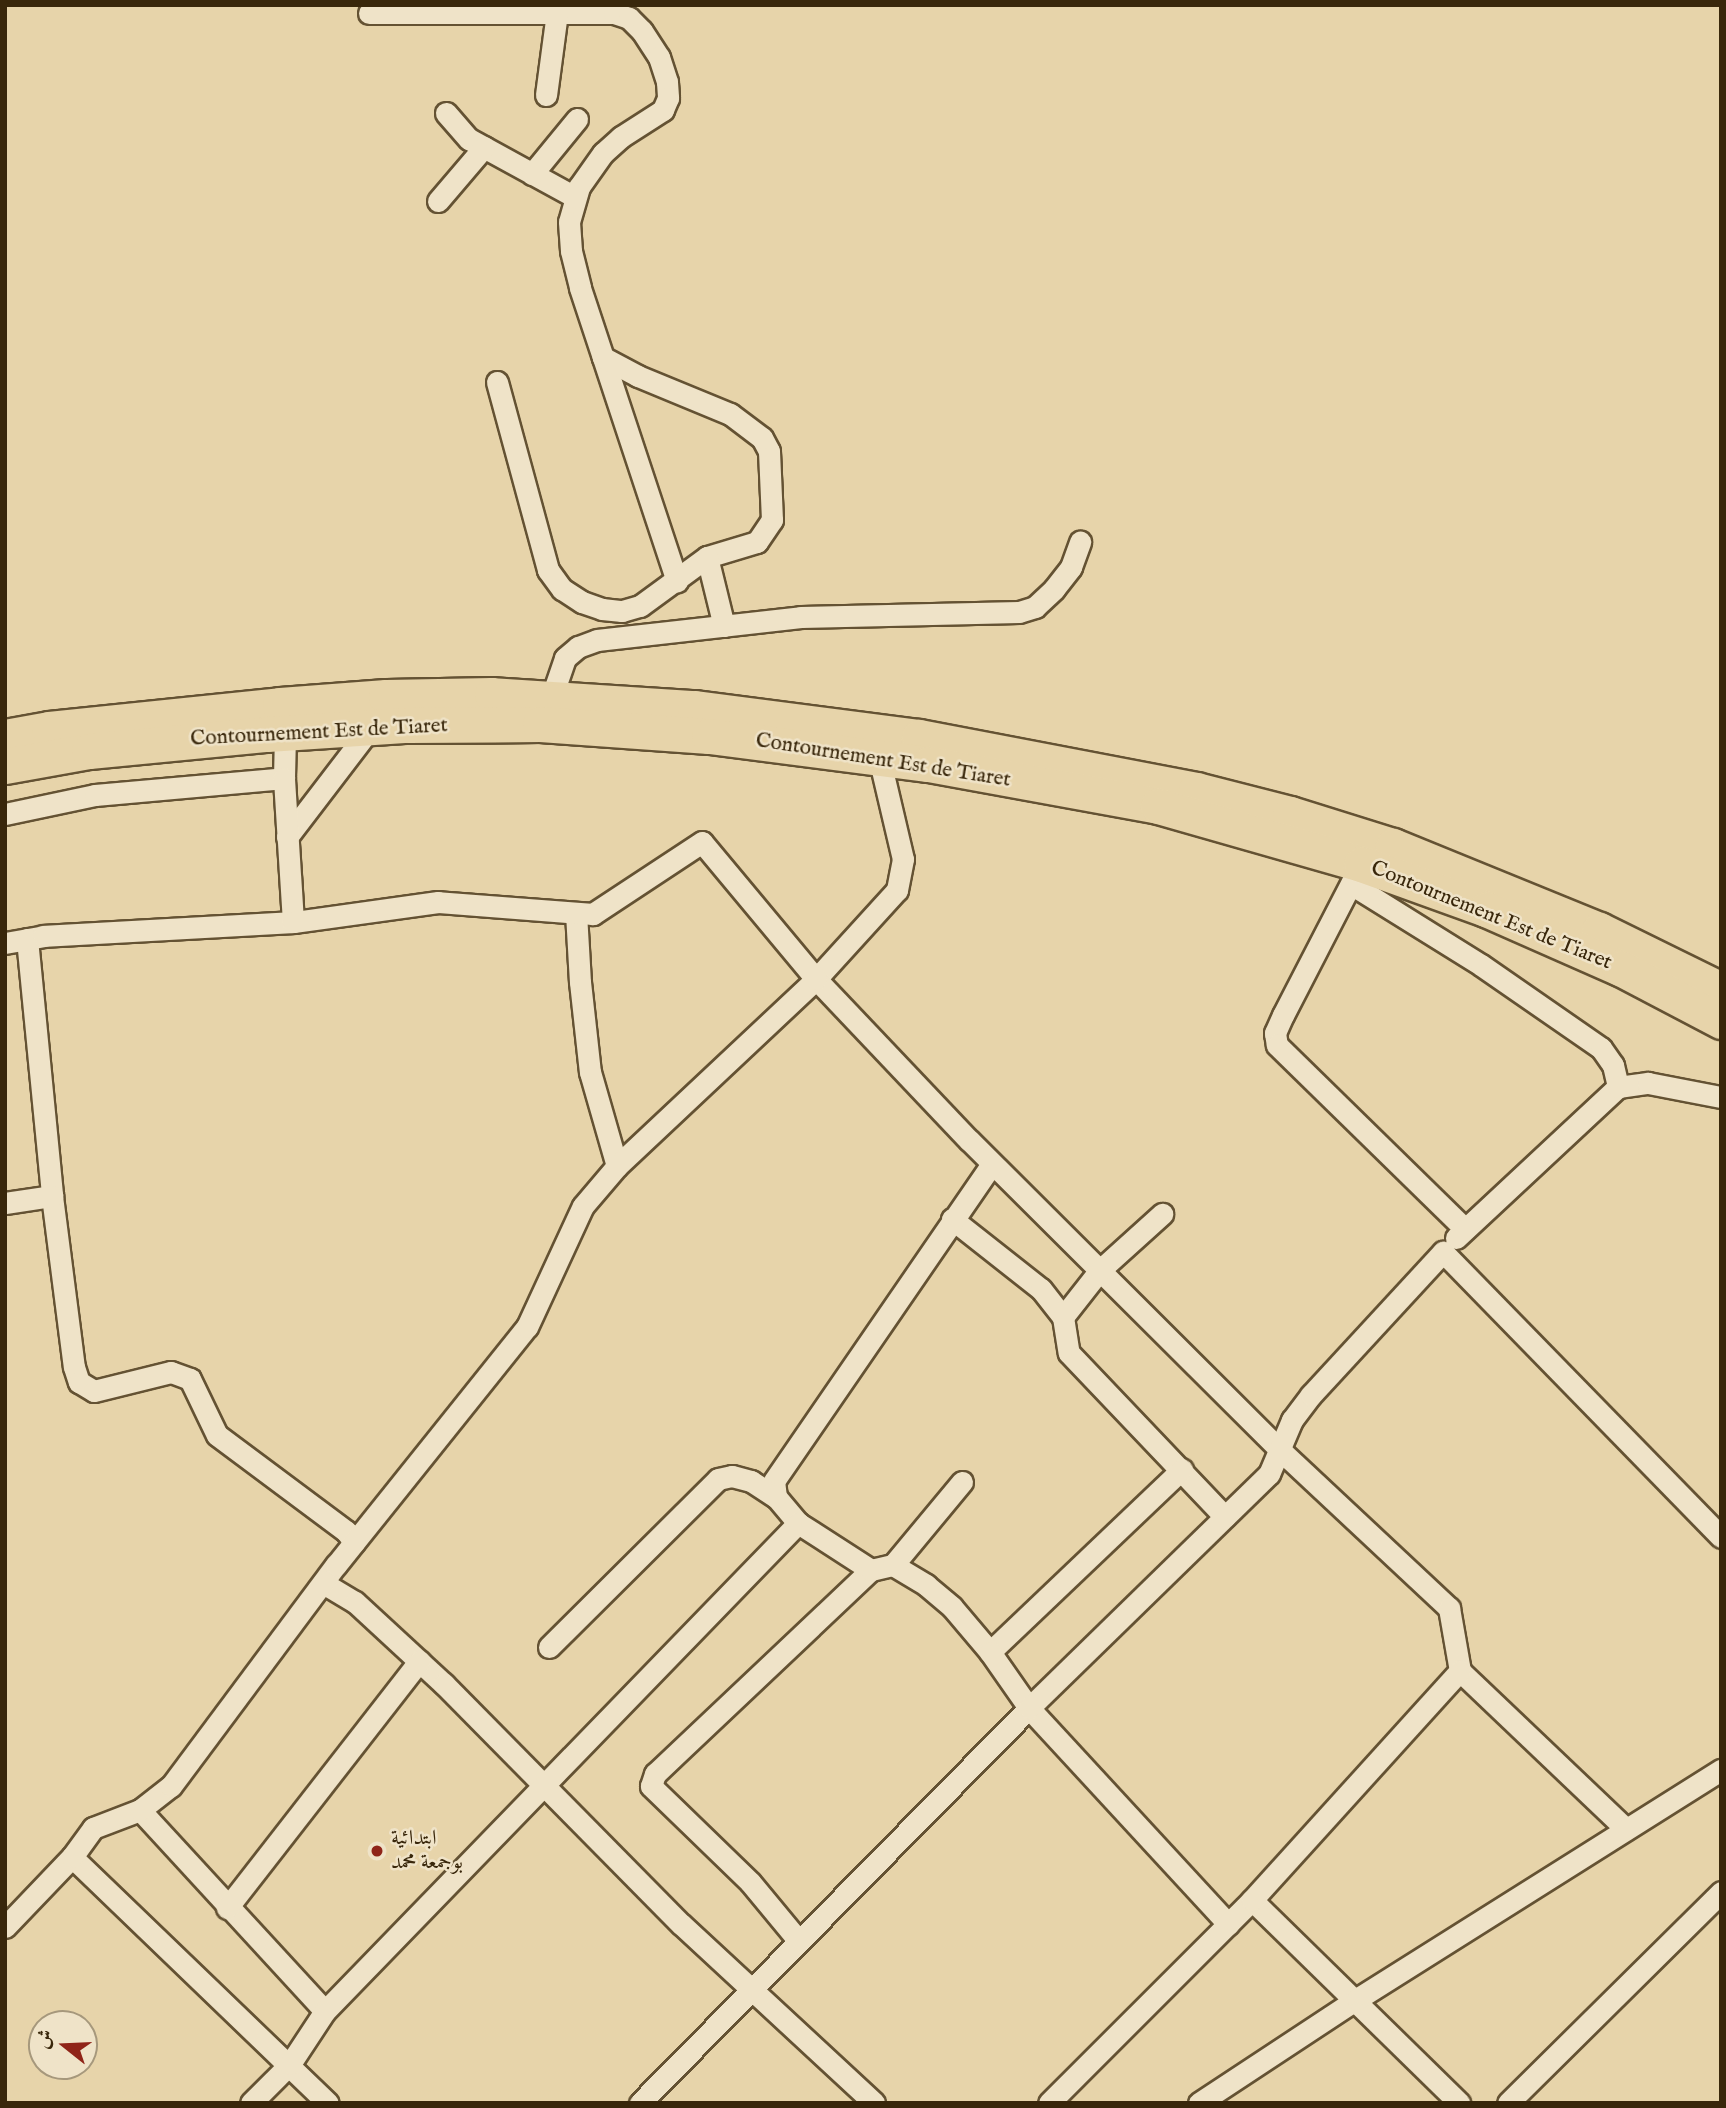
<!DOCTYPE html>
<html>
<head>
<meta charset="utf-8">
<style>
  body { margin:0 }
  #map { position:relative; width:1726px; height:2108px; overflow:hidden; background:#e7d4aa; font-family:"IM FELL English",Amiri,serif }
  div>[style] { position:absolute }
  .roads { filter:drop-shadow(2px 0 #645233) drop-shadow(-2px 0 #645233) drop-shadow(0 2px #645233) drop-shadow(0 -2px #645233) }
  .minor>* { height:21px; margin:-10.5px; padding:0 10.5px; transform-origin:10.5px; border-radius:10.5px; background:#efe3c8 }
  .trunk>* { height:35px; margin:-17.5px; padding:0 17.5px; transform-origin:17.5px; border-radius:17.5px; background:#e7d4aa }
  .dots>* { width:19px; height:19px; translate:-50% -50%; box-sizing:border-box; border:4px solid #efe3c8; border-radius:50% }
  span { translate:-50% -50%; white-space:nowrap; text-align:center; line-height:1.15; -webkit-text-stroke:5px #efe3c8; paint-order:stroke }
  .street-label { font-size:21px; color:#39270b }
  .poi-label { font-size:21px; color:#39270b }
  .left { translate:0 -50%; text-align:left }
  .frame { position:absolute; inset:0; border:7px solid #39270b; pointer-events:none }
  .north { position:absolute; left:28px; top:2010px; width:70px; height:70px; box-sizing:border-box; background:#efe3c8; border:2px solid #a6987c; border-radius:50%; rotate:288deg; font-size:19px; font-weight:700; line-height:28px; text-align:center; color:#39270b }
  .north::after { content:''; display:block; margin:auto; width:24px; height:32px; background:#8f2418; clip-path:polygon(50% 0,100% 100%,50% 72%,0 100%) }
</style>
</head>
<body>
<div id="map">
  <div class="roads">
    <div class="minor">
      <div style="left:369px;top:13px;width:245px"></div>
      <div style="left:614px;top:13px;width:16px;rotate:18deg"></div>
      <div style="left:629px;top:18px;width:18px;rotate:45deg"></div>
      <div style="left:642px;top:31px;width:31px;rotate:57deg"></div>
      <div style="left:659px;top:57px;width:26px;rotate:72deg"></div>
      <div style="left:667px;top:82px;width:16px;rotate:86deg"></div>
      <div style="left:668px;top:98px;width:13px;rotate:113deg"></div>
      <div style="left:663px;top:110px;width:50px;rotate:147.3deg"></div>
      <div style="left:621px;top:137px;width:24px;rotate:138deg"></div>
      <div style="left:603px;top:153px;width:42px;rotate:125.2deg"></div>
      <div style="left:579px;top:187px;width:36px;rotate:106deg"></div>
      <div style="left:569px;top:222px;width:29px;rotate:86deg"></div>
      <div style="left:571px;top:251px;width:38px;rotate:76deg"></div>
      <div style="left:580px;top:288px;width:309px;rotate:71.7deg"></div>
      <div style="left:546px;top:95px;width:83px;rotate:-82.4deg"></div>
      <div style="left:446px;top:113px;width:35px;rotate:49deg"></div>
      <div style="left:469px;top:139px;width:121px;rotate:28.7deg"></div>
      <div style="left:532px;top:174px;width:71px;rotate:-50.7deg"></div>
      <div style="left:438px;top:201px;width:71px;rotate:-49.6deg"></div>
      <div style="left:497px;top:382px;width:195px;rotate:74.8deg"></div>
      <div style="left:548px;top:570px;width:24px;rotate:54deg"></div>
      <div style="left:562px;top:589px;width:24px;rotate:33deg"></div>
      <div style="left:582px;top:602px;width:21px;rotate:19deg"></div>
      <div style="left:602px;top:609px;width:20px;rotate:6deg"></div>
      <div style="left:622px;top:611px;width:19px;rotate:-16deg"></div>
      <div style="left:640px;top:606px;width:83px;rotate:-36.2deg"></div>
      <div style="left:707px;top:557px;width:52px;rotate:-16.7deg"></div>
      <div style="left:757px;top:542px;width:27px;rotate:-56deg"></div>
      <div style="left:772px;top:520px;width:69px;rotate:-92.5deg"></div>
      <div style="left:769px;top:451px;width:15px;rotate:-118deg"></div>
      <div style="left:762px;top:438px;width:40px;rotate:-143deg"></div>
      <div style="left:730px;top:414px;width:100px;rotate:-157.6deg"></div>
      <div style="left:638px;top:376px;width:40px;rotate:-152deg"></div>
      <div style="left:707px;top:557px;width:71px;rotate:76.2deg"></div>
      <div style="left:551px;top:699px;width:43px;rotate:-71.1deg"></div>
      <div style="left:565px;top:658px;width:17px;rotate:-40deg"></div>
      <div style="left:578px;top:647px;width:20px;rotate:-20deg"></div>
      <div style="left:597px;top:640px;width:205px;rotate:-6.4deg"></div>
      <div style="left:801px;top:617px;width:218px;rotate:-1.3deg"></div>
      <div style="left:1019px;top:612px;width:17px;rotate:-17deg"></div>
      <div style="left:1035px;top:607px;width:26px;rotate:-43deg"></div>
      <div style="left:1054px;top:589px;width:28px;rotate:-52deg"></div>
      <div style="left:1071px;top:567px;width:27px;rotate:-70deg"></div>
      <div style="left:879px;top:757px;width:105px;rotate:76.8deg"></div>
      <div style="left:903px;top:859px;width:32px;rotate:101deg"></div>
      <div style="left:897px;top:890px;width:120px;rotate:132.3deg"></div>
      <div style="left:816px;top:979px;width:222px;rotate:46.5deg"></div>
      <div style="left:969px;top:1140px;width:438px;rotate:44.9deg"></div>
      <div style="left:1279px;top:1449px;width:233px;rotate:43.1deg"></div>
      <div style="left:1449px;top:1608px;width:64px;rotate:80.1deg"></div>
      <div style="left:1460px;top:1671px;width:229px;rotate:43.6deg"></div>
      <div style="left:5px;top:814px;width:92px;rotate:-11.9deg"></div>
      <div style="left:95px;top:795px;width:190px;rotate:-5.1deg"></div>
      <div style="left:284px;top:778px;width:45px;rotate:-88.7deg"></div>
      <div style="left:287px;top:837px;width:138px;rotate:-52.6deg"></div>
      <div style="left:1361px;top:864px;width:170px;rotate:117.3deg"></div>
      <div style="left:1283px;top:1015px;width:20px;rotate:114deg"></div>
      <div style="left:1275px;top:1033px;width:12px;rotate:81deg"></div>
      <div style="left:1277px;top:1045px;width:263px;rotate:44.4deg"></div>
      <div style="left:1351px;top:884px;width:153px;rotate:31.9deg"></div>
      <div style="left:1481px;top:965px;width:146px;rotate:34.7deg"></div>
      <div style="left:1601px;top:1048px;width:21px;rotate:55deg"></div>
      <div style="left:1613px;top:1065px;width:23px;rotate:77deg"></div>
      <div style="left:576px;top:913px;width:69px;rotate:86.7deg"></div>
      <div style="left:580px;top:982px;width:91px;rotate:83.7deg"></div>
      <div style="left:590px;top:1072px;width:98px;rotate:74deg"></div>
      <div style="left:27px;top:939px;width:258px;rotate:84.4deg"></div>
      <div style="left:52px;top:1196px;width:172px;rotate:82.7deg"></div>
      <div style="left:74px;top:1367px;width:16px;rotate:72deg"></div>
      <div style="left:79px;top:1382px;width:17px;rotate:31deg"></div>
      <div style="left:94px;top:1391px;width:79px;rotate:-13.9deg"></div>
      <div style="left:171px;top:1372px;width:20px;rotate:20deg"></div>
      <div style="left:190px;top:1379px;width:62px;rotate:64.3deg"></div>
      <div style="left:217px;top:1435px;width:161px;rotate:36.7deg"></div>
      <div style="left:346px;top:1531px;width:14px;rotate:54deg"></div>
      <div style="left:5px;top:943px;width:39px;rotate:-10deg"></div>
      <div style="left:43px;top:936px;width:250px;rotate:-3.2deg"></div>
      <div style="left:293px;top:922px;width:144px;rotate:-93.6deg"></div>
      <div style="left:5px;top:1203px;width:48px;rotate:-8.5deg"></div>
      <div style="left:952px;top:1219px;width:113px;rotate:38.2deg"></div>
      <div style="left:1041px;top:1289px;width:36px;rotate:52deg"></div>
      <div style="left:1063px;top:1317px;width:36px;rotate:81deg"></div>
      <div style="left:1069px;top:1353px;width:226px;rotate:46.4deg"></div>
      <div style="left:1456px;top:1238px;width:221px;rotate:-43deg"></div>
      <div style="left:1618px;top:1087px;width:30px;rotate:-8deg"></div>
      <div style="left:1648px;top:1083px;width:74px;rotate:10.9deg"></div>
      <div style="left:1063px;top:1317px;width:60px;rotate:-51.8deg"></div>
      <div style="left:1100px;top:1270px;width:84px;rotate:-42.1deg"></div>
      <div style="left:798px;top:1523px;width:34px;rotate:-130deg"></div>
      <div style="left:776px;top:1497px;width:16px;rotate:-97deg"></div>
      <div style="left:774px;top:1481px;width:385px;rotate:-55.5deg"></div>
      <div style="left:893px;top:1565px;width:108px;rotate:-50.3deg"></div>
      <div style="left:323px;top:1583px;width:37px;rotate:31deg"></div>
      <div style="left:355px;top:1602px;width:121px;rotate:42.7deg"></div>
      <div style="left:444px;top:1684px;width:337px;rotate:45.4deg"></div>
      <div style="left:681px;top:1924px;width:263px;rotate:42.8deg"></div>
      <div style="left:549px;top:1647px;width:238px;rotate:-44.8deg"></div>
      <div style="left:718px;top:1479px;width:14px;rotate:-12deg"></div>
      <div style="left:732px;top:1476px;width:20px;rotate:15deg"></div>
      <div style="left:751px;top:1481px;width:30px;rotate:33deg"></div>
      <div style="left:990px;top:1652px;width:265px;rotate:-43.6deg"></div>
      <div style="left:140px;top:1810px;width:273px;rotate:47.4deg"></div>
      <div style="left:72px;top:1857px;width:355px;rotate:43.9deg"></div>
      <div style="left:1252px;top:1900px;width:290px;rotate:44.4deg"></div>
      <div style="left:227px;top:1908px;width:313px;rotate:-52.1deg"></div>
      <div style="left:5px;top:1927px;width:97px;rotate:-46.3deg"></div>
      <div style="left:72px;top:1857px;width:36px;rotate:-54deg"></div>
      <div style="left:93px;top:1828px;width:50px;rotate:-21deg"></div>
      <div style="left:140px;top:1810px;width:39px;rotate:-38deg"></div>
      <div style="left:171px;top:1786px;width:276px;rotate:-53.3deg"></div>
      <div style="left:336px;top:1565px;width:305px;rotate:-51.3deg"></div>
      <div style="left:527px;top:1327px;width:133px;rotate:-65.2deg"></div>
      <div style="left:583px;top:1206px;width:52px;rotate:-49.6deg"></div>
      <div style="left:617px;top:1166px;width:273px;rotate:-43.2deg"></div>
      <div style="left:816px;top:979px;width:178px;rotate:-129.8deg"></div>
      <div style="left:702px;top:842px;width:131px;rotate:146.6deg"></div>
      <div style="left:593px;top:914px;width:155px;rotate:-175.6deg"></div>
      <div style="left:438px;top:902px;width:146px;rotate:172.1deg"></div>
      <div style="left:798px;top:1940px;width:75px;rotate:-129.6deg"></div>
      <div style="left:750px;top:1882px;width:138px;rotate:-135.9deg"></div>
      <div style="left:651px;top:1786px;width:13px;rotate:-72deg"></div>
      <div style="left:655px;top:1774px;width:297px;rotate:-43.4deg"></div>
      <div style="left:251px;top:2103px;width:55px;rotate:-45deg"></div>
      <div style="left:290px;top:2064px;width:64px;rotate:-56.6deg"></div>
      <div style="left:325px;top:2011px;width:680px;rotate:-45.89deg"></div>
      <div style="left:798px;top:1523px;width:87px;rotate:32.8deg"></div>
      <div style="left:871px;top:1570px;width:23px;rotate:-13deg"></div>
      <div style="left:893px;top:1565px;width:39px;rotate:31deg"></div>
      <div style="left:926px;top:1585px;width:34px;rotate:40deg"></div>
      <div style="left:952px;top:1607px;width:59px;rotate:49.8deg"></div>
      <div style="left:990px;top:1652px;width:68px;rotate:55.1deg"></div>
      <div style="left:1029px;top:1708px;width:294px;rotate:47.3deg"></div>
      <div style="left:640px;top:2103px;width:554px;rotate:-45.44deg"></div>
      <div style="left:1029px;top:1708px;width:335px;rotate:-44.3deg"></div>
      <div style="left:1269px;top:1474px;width:59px;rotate:-66.9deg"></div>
      <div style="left:1292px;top:1420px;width:31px;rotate:-53deg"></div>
      <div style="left:1311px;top:1395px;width:195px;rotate:-47.3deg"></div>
      <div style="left:1443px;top:1252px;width:398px;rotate:45.7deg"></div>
      <div style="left:1049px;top:2103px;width:287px;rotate:-45deg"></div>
      <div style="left:1252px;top:1900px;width:309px;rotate:-47.8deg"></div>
      <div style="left:1199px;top:2103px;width:189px;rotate:-33.4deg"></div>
      <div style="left:1357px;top:1999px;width:430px;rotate:-32.2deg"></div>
      <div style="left:1508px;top:2103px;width:300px;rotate:-44.7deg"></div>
    </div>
    <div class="trunk">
      <div style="left:5px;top:737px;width:45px;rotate:-10.3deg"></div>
      <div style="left:49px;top:729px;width:232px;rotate:-5.9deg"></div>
      <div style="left:280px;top:705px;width:106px;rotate:-4.3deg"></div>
      <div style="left:386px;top:697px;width:106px;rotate:-1.1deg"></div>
      <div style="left:492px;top:695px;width:203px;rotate:3.7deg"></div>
      <div style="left:695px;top:708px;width:226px;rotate:7.4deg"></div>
      <div style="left:919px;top:737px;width:282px;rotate:10.8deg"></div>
      <div style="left:1196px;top:790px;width:97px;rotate:14.3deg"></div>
      <div style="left:1290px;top:814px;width:108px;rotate:17.3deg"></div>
      <div style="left:1393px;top:846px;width:222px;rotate:22.2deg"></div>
      <div style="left:1599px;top:930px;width:136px;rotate:26.2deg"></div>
      <div style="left:5px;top:766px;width:85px;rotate:-10.1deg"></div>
      <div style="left:89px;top:751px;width:179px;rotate:-5.5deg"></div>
      <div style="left:267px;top:734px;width:141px;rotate:-3.7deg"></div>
      <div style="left:408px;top:725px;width:132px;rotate:-0.4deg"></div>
      <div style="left:540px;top:724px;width:169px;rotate:4.1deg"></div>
      <div style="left:709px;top:736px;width:221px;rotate:7.3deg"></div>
      <div style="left:928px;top:764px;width:234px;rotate:10.3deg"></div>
      <div style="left:1158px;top:806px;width:211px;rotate:15.9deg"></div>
      <div style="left:1361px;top:864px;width:133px;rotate:19.8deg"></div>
      <div style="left:1486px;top:909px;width:146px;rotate:23.8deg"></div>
      <div style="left:1620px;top:968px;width:114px;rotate:27.7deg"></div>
    </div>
  </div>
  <div class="dots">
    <div style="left:377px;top:1851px;background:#8f2418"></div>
  </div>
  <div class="street-label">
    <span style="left:319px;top:733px;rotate:-3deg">Contournement Est de Tiaret</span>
    <span style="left:883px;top:761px;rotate:9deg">Contournement Est de Tiaret</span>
    <span style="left:1491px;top:916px;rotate:22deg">Contournement Est de Tiaret</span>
  </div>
  <div class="poi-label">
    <span class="left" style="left:391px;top:1851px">ابتدائية<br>بوجمعة محمد</span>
  </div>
  <div class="frame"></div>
  <div class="north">ش</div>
</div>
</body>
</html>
